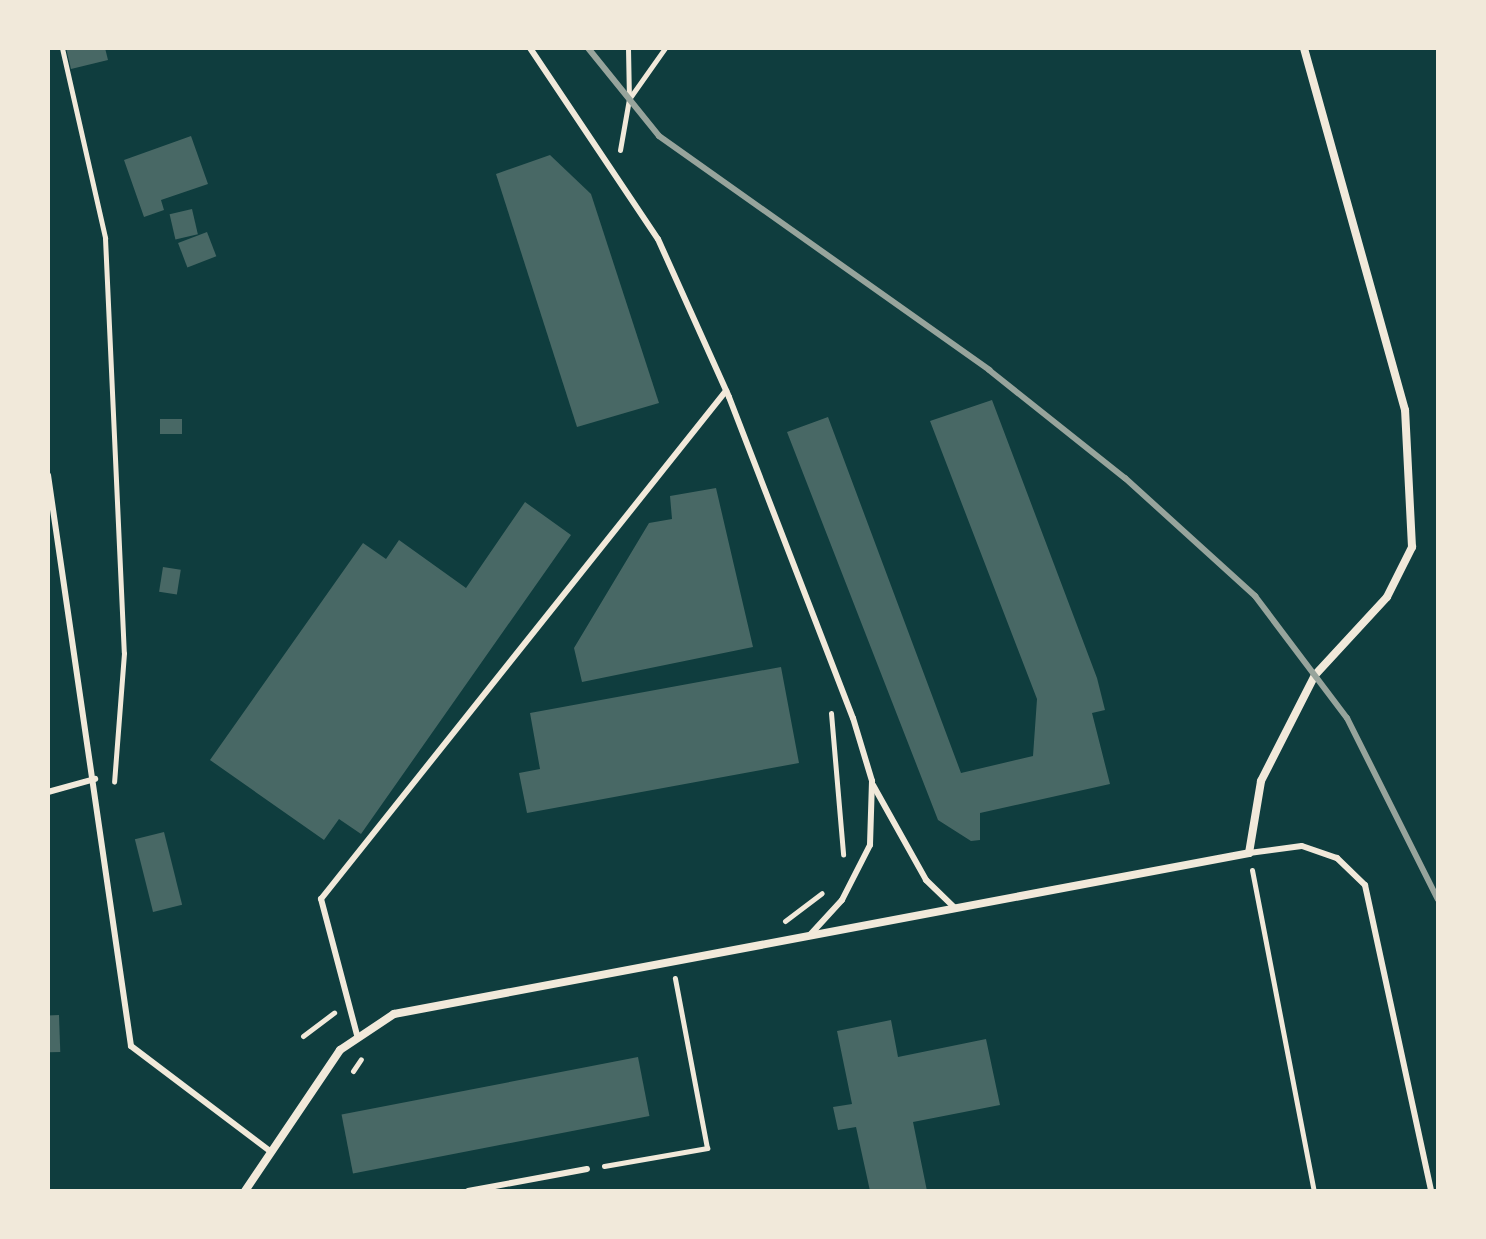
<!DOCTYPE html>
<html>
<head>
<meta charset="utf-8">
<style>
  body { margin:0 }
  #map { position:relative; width:1486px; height:1239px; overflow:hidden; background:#0f3d3e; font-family:"Fira Sans",sans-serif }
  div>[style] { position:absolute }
  .building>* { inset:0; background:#486865; transform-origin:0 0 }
  .path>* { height:5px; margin:-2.5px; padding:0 2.5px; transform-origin:2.5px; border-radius:2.5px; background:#f1e9da }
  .service>* { height:6px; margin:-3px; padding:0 3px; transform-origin:3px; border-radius:3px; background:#f1e9da }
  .minor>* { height:8px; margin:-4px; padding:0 4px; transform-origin:4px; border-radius:4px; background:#f1e9da }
  .rail>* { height:6px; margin:-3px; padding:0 3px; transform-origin:3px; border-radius:3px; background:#97a49c }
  span { translate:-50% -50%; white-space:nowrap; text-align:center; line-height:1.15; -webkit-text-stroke:6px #f1e9da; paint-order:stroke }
  .frame { position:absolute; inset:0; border:50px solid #f1e9da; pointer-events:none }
</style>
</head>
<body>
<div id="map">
  <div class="building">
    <div style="clip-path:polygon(66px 48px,105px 48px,108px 60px,71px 69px)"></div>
    <div style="clip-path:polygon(191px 136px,208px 184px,161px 200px,164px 210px,144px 217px,124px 160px)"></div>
    <div style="clip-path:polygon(550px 155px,591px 194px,659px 403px,577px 427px,496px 174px)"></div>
    <div style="left:192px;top:209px;width:26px;height:23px;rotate:77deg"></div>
    <div style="left:207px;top:232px;width:26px;height:31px;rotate:69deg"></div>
    <div style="clip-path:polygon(992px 400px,1097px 678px,1105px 710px,1092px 713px,1110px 784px,980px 813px,980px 840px,971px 841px,938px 820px,787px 432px,828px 417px,961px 773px,1033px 756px,1037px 699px,930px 421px)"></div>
    <div style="left:160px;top:419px;width:22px;height:15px"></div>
    <div style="clip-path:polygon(716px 488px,753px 647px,582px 682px,574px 648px,649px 523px,672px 519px,670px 496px)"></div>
    <div style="clip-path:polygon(525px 502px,571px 535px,361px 834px,339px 819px,324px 840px,210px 760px,363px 543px,386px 559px,399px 540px,466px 588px)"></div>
    <div style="left:163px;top:567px;width:18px;height:25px;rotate:9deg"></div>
    <div style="clip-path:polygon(781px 667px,799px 763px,527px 813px,519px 773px,540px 769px,530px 713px)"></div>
    <div style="left:164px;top:832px;width:75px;height:30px;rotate:76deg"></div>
    <div style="left:59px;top:1015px;width:37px;height:11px;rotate:88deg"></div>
    <div style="clip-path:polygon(891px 1020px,898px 1057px,986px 1039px,1000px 1105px,913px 1122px,927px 1191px,870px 1191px,856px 1127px,838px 1130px,833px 1107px,852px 1104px,837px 1031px)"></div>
    <div style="left:638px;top:1057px;width:60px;height:302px;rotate:79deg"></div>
  </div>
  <div class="path">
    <div style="left:62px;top:48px;width:195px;rotate:77.2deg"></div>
    <div style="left:105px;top:238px;width:415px;rotate:87.4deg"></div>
    <div style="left:124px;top:653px;width:129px;rotate:94.4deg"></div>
    <div style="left:628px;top:48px;width:50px;rotate:88.9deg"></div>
    <div style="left:620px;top:150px;width:52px;rotate:-80deg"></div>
    <div style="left:629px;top:99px;width:62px;rotate:-54.8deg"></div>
    <div style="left:831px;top:713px;width:142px;rotate:85.1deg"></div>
    <div style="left:1252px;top:870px;width:327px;rotate:79.1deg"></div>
    <div style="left:785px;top:921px;width:46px;rotate:-37.1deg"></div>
    <div style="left:303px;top:1036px;width:39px;rotate:-37deg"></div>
    <div style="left:353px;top:1071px;width:14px;rotate:-56deg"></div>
    <div style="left:604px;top:1166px;width:105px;rotate:-9.9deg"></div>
    <div style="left:707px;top:1148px;width:173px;rotate:-100.7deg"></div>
  </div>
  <div class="service">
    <div style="left:530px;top:48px;width:230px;rotate:56.2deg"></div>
    <div style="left:658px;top:239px;width:173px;rotate:65.8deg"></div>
    <div style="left:729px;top:397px;width:344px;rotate:68.9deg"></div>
    <div style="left:853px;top:718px;width:66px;rotate:73.2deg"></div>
    <div style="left:872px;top:781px;width:64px;rotate:91.8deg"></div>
    <div style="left:870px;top:845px;width:62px;rotate:117deg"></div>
    <div style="left:842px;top:900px;width:49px;rotate:132.5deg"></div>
    <div style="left:48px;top:475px;width:577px;rotate:81.73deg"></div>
    <div style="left:131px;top:1046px;width:176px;rotate:37.1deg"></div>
    <div style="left:873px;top:785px;width:109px;rotate:60.8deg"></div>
    <div style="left:926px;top:880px;width:40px;rotate:44deg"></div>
    <div style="left:48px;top:792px;width:49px;rotate:-15.5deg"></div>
    <div style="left:1249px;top:853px;width:53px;rotate:-7.5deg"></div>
    <div style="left:1302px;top:846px;width:37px;rotate:19deg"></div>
    <div style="left:1337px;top:858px;width:39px;rotate:44deg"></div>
    <div style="left:1365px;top:885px;width:313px;rotate:77.8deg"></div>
    <div style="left:357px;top:1035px;width:141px;rotate:-104.8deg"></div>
    <div style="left:321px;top:899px;width:650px;rotate:-51.44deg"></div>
    <div style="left:468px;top:1191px;width:121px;rotate:-10.5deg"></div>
  </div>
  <div class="minor">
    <div style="left:245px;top:1191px;width:170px;rotate:-56deg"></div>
    <div style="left:340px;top:1050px;width:65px;rotate:-33.7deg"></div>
    <div style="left:394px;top:1014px;width:870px;rotate:-10.66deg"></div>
    <div style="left:1249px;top:853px;width:73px;rotate:-80.5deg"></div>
    <div style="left:1261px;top:781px;width:119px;rotate:-63deg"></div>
    <div style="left:1315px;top:675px;width:106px;rotate:-47.3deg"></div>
    <div style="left:1387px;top:597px;width:56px;rotate:-63.4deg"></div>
    <div style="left:1412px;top:547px;width:137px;rotate:-92.9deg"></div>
    <div style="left:1405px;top:410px;width:376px;rotate:-105.6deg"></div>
  </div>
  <div class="rail">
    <div style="left:588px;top:48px;width:113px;rotate:51.1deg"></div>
    <div style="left:659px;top:136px;width:405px;rotate:35.3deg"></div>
    <div style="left:989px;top:370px;width:174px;rotate:38.5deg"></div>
    <div style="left:1125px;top:478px;width:176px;rotate:42.2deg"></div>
    <div style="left:1255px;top:596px;width:153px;rotate:53deg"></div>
    <div style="left:1347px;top:718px;width:203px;rotate:63.4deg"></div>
  </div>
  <div class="frame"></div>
</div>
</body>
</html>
